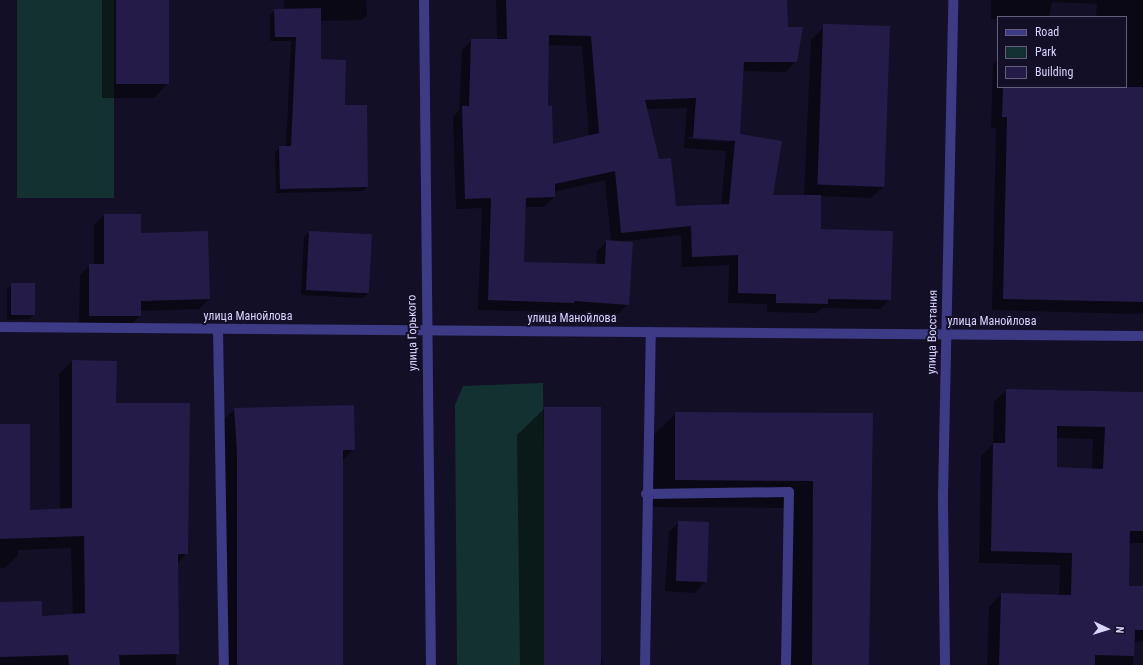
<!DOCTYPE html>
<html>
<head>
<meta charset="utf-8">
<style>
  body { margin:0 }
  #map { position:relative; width:1143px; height:665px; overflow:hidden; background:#130f27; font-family:"Roboto Condensed",sans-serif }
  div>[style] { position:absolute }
  .green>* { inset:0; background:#123130; transform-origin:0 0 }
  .shadow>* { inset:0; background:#0007 }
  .building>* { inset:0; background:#241b48; transform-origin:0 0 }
  .service>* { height:10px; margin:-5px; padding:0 5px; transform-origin:5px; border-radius:5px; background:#3d3a86 }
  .minor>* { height:10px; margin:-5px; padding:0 5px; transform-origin:5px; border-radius:5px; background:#3d3a86 }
  .tertiary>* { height:10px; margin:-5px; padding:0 5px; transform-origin:5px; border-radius:5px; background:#3d3a86 }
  span { translate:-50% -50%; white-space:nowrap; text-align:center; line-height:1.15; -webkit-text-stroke:4px #130f27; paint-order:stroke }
  .street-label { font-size:12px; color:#dad5ff }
  .legend { position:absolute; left:997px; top:16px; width:130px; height:72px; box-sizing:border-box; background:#130f27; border:1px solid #635e7d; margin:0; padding:5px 7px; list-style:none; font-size:12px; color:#dad5ff }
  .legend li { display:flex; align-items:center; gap:8px; height:20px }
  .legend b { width:20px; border:1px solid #635e7d }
  .north { position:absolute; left:1087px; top:609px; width:40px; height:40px; -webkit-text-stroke:3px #130f27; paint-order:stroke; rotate:94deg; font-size:11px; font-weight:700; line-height:16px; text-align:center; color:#dad5ff }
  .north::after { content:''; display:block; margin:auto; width:14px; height:18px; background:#dad5ff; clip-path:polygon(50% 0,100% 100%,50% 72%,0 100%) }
</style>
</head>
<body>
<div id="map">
  <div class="green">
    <div style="left:17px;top:0;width:97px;height:198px"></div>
    <div style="clip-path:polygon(543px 383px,547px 665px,457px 665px,455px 405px,463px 386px)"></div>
  </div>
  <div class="shadow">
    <div style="clip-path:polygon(102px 0,168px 0,168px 83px,154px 98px,102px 98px)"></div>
    <div style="clip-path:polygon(284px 0,366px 0,367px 15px,362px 20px,320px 21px,320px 60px,344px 106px,367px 186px,363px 191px,276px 193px,275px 152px,280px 147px,286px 147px,291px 41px,270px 41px,270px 15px,275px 10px,284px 10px)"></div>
    <div style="clip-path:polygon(evenodd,468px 0,786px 0,787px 28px,796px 61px,786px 72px,742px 71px,739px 135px,771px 196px,804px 196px,811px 40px,823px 28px,889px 27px,883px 187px,871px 198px,820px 196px,820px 230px,890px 299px,880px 309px,822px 308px,817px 313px,767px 312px,767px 304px,728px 303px,729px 265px,682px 267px,681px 235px,625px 241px,628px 304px,618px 314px,478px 310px,482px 208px,456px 209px,453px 117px,459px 110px,462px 50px,472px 40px,497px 40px,496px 0,468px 0,548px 45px,582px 46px,589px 136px,552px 145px,547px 107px,548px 45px,468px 0,687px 108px,684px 148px,726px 151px,721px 206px,675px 207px,658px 160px,646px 109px,687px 108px,468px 0,689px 137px,730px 140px,730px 142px,688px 139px,689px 137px,468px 0,605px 180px,611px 241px,607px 241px,597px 251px,596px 265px,523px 263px,525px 207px,544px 207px,554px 197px,554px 192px,605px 180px)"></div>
    <div style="clip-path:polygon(991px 0,1143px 0,1143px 314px,992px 310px,996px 128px,991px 128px,993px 64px,998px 59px,998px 87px,1126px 87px,1126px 17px,1096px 17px,1097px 4px,1052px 2px,1049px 17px,991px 19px)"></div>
    <div style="clip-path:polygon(104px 215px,140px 234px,209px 299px,199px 309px,140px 311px,140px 316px,130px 326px,79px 326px,80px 275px,90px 265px,94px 265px,94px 225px)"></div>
    <div style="clip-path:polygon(309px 232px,371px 235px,368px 293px,363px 298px,301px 295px,304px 237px)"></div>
    <div style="clip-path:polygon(11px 285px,34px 314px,29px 319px,7px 320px,7px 290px)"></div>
    <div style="clip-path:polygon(72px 361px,116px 362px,115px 404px,187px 553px,177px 564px,176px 665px,0 665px,0 603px,41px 617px,73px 615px,71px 548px,18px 550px,18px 555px,5px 568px,0 568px,0 425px,29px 511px,60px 510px,59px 374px)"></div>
    <div style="clip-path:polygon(evenodd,1007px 390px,1143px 392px,1143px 543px,1129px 543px,1128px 587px,1143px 587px,1143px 642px,1134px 642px,1133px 665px,987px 665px,989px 607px,1001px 594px,1059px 596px,1060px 565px,979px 563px,981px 456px,993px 444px,994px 402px,1007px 390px,1056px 438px,1093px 439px,1092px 470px,1055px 468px,1056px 438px)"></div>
    <div style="clip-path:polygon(545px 408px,603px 665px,520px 665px,517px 435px)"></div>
    <div style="clip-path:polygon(235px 409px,354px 449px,342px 461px,342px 665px,225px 665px,222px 421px)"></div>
    <div style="clip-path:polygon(676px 413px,871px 481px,868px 665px,785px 665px,786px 508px,648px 507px,648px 440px)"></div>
    <div style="clip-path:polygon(679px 522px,704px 583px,695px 593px,665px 591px,669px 532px)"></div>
  </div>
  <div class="building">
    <div style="left:116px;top:0;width:53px;height:84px"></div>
    <div style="clip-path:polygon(evenodd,506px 0,787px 0,788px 27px,803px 27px,797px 62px,744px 62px,740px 134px,782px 141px,773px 195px,821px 195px,821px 229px,893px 231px,891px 300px,828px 299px,828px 304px,776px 303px,776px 294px,738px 293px,738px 255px,692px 257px,691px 226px,621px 233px,615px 171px,555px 184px,555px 197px,526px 198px,524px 262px,605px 264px,606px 240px,633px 242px,629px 305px,574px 301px,574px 303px,488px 300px,491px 198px,465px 199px,462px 106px,469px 106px,471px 39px,507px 39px,506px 0,549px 35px,591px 36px,599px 133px,553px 144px,552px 106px,548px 106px,549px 35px,506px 0,696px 98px,693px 138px,735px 141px,729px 204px,676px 206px,671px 158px,659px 159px,645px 100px,696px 98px)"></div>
    <div style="clip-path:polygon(321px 8px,321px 59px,346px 60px,345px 105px,367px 105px,368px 187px,280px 189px,279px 146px,291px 146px,296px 37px,275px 37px,274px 9px)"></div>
    <div style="left:890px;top:26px;width:161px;height:67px;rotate:92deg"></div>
    <div style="clip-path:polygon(1003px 87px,1143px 87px,1143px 302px,1003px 299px,1007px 117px,1002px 117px)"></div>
    <div style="clip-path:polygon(104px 214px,141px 214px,141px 233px,208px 231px,210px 299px,141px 301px,141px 316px,89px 316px,89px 264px,104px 264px)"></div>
    <div style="left:309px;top:231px;width:63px;height:59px;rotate:3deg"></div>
    <div style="left:35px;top:283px;width:32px;height:24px;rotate:90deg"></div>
    <div style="clip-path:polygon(72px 360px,117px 361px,116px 403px,190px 403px,188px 554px,178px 554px,179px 654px,119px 655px,120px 665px,69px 665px,68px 655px,0 657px,0 602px,42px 601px,42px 616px,85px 613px,84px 536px,0 539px,0 424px,30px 424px,30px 510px,72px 508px)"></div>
    <div style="clip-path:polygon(evenodd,1006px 389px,1143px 392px,1143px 531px,1130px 531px,1129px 586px,1143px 586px,1143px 630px,1135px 630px,1134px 656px,1095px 655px,1095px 665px,999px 665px,1001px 593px,1071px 595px,1072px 553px,991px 551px,993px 443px,1005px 443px,1006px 389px,1057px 426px,1105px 427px,1103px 469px,1057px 467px,1057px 426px)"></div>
    <div style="clip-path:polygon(354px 405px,355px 450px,343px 450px,343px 665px,237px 665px,237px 452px,234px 408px)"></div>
    <div style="left:544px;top:407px;width:57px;height:258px"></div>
    <div style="clip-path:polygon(675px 412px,873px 413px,869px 665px,812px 665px,813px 481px,675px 480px)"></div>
    <div style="left:678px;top:521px;width:31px;height:60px;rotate:2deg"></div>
  </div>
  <div class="service">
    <div style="left:218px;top:330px;width:335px;rotate:89deg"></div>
    <div style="left:646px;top:494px;width:143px;rotate:-0.8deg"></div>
    <div style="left:789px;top:492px;width:173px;rotate:91deg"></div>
    <div style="left:645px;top:665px;width:333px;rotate:-89deg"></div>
  </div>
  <div class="minor">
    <div style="left:424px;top:0;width:665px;rotate:89.4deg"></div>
    <div style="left:0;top:327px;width:1143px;rotate:0.45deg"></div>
  </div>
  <div class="tertiary">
    <div style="left:945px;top:665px;width:170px;rotate:-90.7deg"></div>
    <div style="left:943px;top:495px;width:495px;rotate:-88.8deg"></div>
  </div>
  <div class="street-label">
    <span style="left:248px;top:317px">улица Манойлова</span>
    <span style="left:572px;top:319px">улица Манойлова</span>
    <span style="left:992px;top:322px">улица Манойлова</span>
    <span style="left:933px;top:332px;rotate:-89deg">улица Восстания</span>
    <span style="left:413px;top:333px;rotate:-91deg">улица Горького</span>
  </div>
  <ul class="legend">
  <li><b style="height:5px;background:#3d3a86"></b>Road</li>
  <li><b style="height:11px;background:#123130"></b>Park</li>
  <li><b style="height:11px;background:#241b48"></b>Building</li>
  </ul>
  <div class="north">N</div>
</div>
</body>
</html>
